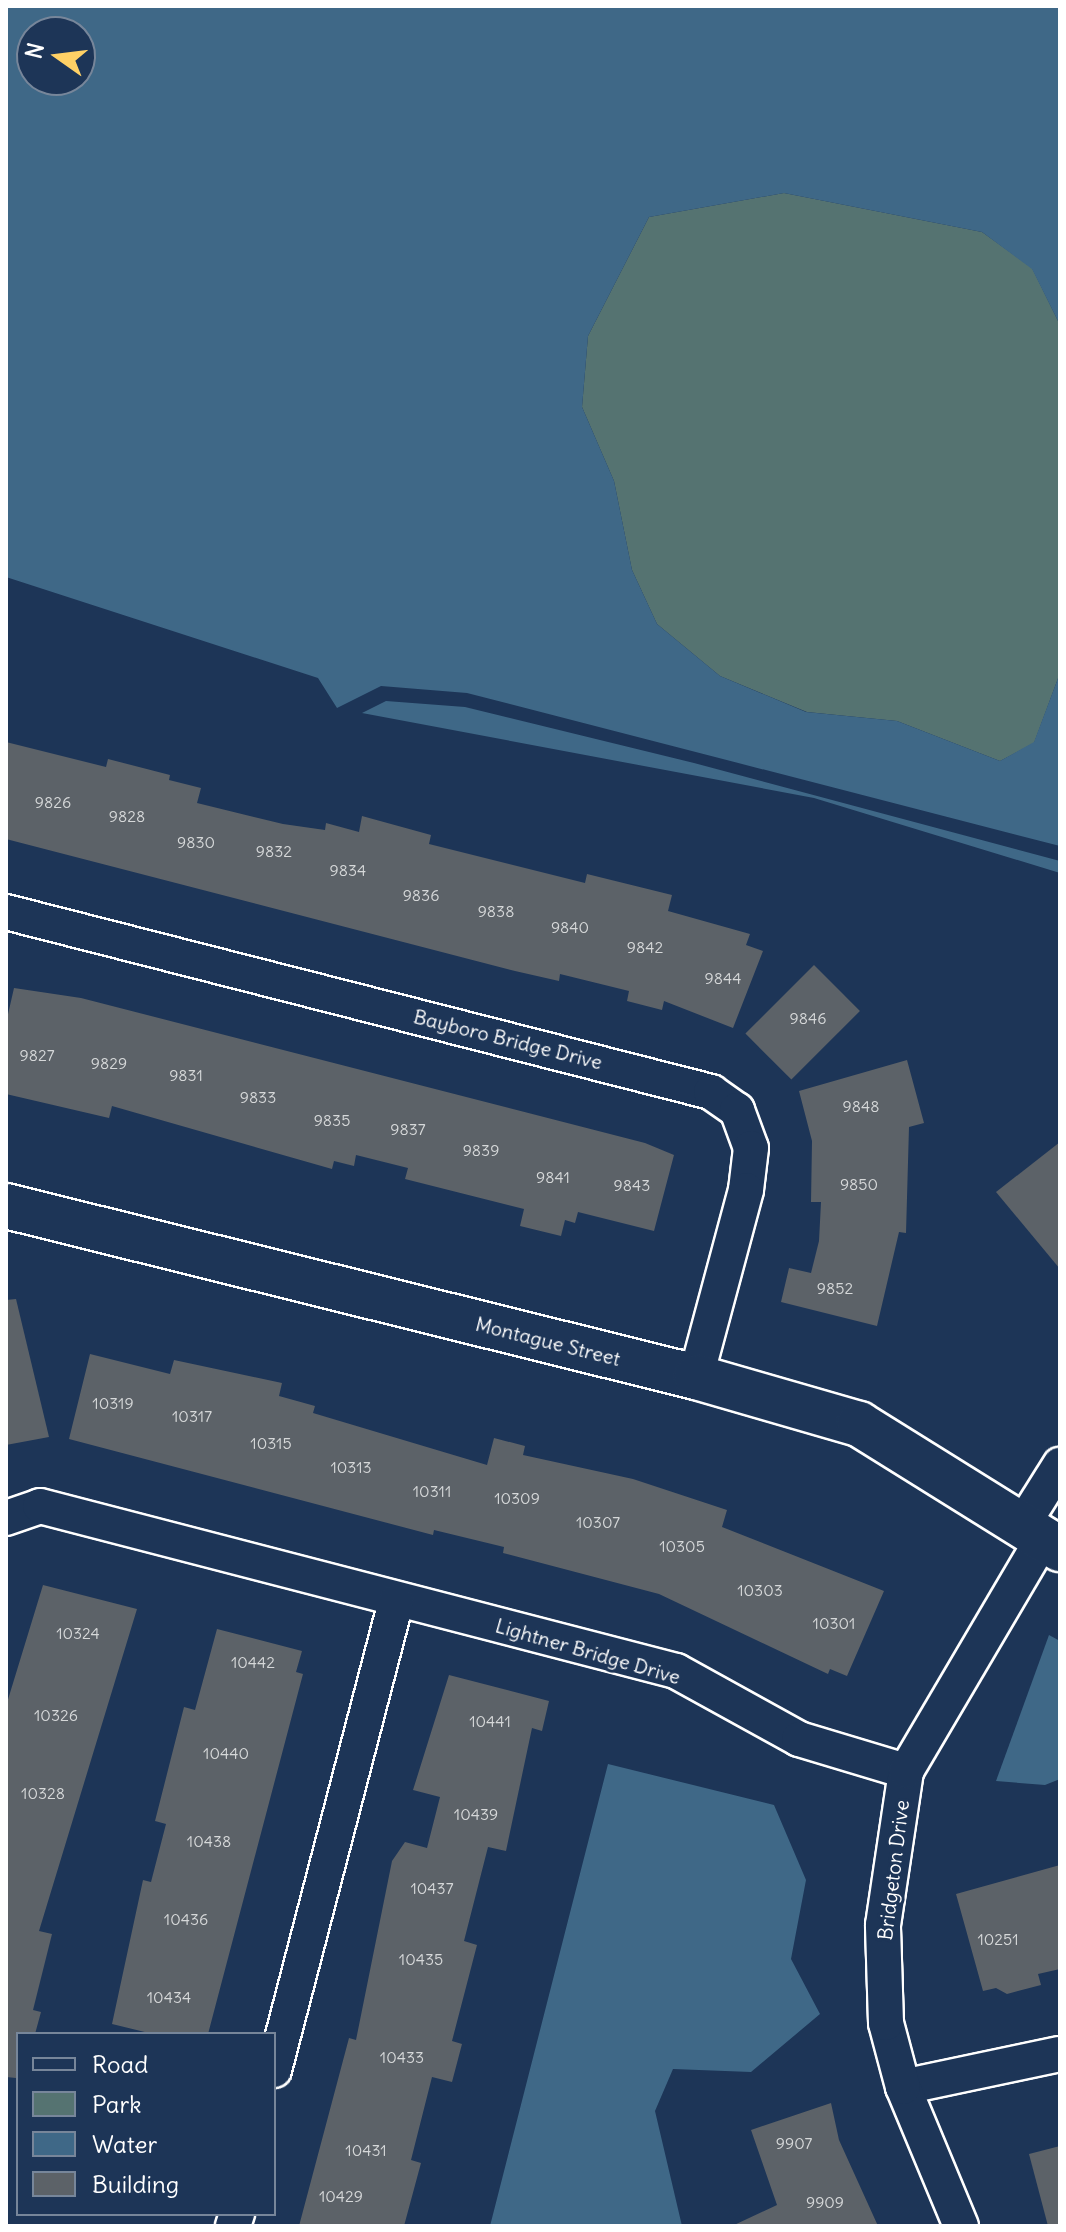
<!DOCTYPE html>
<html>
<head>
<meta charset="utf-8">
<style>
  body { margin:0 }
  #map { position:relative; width:1066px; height:2232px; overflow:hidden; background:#1d3557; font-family:Delius,sans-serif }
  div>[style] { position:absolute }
  .green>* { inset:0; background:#557371 }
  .water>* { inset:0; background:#3f6887 }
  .building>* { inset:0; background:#5c6268; transform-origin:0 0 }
  .roads { filter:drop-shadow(2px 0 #fff) drop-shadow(-2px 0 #fff) drop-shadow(0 2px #fff) drop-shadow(0 -2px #fff) }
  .street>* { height:34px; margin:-17px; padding:0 17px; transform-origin:17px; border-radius:17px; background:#1d3557 }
  .secondary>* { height:44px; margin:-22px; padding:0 22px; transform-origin:22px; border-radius:22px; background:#1d3557 }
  span { translate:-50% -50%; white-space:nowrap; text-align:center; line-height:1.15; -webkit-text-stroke:6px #1d3557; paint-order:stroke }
  .number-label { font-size:16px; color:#d6d8d9 }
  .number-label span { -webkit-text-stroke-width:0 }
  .street-label { font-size:20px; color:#fff }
  .frame { position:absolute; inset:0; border:8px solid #fff; pointer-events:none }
  .legend { position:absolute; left:16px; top:2032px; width:260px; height:184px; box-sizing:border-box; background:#1d3557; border:2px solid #77869a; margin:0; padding:10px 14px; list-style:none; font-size:24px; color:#fff }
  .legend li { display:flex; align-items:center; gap:16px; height:40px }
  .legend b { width:40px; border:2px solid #77869a }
  .north { position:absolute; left:16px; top:16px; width:80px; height:80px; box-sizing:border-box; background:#1d3557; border:2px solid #77869a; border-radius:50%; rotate:284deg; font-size:22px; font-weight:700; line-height:32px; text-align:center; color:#fff }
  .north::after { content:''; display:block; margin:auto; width:28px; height:36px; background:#ffd166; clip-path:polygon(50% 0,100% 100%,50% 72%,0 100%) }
</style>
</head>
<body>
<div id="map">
  <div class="green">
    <div style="clip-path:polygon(784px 193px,982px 232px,1032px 268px,1060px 325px,1060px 673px,1034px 743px,1000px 761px,897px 721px,807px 712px,720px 676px,657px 624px,632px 570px,614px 481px,582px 407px,588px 336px,649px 217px)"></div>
  </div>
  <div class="water">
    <div style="clip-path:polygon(evenodd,6px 6px,1060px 6px,1060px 325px,1032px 269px,982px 232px,784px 193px,649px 217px,588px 336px,582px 407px,614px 481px,632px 570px,657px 624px,720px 676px,806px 712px,897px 721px,1000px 761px,1034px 742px,1060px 673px,1060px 846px,467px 693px,381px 686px,337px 708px,318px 678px,6px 577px,6px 6px,32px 32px,80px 32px,80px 80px,32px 80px,32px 32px)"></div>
    <div style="clip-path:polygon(386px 701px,465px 707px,694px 763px,1060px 861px,1060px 873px,814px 798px,362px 713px)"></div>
    <div style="clip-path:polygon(1049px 1635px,1060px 1641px,1060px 1779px,1045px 1785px,996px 1781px)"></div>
    <div style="clip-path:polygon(608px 1764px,774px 1805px,806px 1880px,791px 1959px,820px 2014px,751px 2072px,673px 2069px,655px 2111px,682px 2226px,490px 2226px)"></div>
  </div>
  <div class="building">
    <div style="clip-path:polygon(6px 742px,106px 767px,108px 759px,170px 775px,169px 780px,201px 788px,197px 803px,283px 824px,325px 830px,326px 823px,359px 832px,362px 816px,431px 835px,429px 844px,585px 883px,587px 874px,672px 895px,668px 911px,750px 934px,746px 945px,763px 951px,733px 1028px,664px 1001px,662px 1010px,627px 1001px,629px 991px,560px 974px,559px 981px,515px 971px,6px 839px)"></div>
    <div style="left:814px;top:965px;width:65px;height:97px;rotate:45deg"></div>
    <div style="clip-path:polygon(14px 988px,81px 998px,645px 1143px,674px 1155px,654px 1231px,578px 1212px,575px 1223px,565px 1220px,561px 1236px,520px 1226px,524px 1209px,405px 1179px,408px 1168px,356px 1155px,354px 1166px,334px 1161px,332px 1169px,112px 1106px,109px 1118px,6px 1094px,6px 1023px)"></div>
    <div style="clip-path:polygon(907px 1060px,924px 1123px,909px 1127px,906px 1233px,899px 1232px,877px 1326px,781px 1302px,789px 1268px,811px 1273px,819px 1241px,821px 1202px,811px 1202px,812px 1141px,799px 1091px)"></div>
    <div style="clip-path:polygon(1060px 1142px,1060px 1269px,996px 1192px)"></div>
    <div style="clip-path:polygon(16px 1299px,49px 1437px,6px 1445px,6px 1300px)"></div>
    <div style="clip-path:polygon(90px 1354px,170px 1374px,174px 1360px,282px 1383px,279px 1396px,315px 1406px,313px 1413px,487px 1465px,494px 1438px,525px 1446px,523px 1455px,633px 1479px,727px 1510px,722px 1527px,884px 1591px,847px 1676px,830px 1669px,828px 1674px,659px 1594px,503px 1553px,504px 1547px,434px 1530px,433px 1535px,69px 1439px)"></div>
    <div style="clip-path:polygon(43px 1585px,137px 1609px,39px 1931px,52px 1934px,33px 2010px,41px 2012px,35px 2034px,18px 2034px,16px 2078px,6px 2077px,6px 1706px)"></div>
    <div style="clip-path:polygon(217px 1629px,302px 1651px,296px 1672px,303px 1674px,208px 2034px,153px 2034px,112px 2024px,143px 1880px,151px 1882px,166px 1824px,155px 1821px,184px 1707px,195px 1710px)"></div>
    <div style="clip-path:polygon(449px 1675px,549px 1701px,542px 1731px,532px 1728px,506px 1851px,488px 1847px,464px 1941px,477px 1945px,452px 2041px,462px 2044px,452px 2082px,432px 2077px,411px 2160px,421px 2163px,404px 2226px,299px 2226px,349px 2038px,356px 2040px,392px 1861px,405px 1842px,427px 1848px,440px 1797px,413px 1790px)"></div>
    <div style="clip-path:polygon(1060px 1865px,1060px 1969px,1038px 1974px,1041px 1985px,1007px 1994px,996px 1988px,983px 1991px,956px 1894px)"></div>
    <div style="clip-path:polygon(831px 2103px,839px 2140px,878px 2226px,732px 2226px,777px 2205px,751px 2130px)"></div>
    <div style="clip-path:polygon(1060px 2146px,1060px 2226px,1048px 2226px,1029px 2154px)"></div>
  </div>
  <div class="roads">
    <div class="street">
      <div style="left:6px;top:912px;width:728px;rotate:14.32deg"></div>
      <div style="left:711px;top:1092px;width:32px;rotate:35deg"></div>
      <div style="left:737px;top:1110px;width:40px;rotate:69.8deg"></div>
      <div style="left:751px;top:1148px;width:42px;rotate:96.8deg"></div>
      <div style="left:746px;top:1190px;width:194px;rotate:105deg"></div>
      <div style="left:6px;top:1518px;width:36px;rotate:-19deg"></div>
      <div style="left:40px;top:1506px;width:657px;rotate:14.54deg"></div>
      <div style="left:676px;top:1671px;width:141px;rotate:28.9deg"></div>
      <div style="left:799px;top:1739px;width:112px;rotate:16.7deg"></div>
      <div style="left:1023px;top:1524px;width:70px;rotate:-57.9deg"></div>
      <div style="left:274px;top:2070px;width:484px;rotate:-75.4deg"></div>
      <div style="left:903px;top:2087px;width:160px;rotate:-11.9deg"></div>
      <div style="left:233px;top:2226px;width:13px;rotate:-72deg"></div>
      <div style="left:961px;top:2226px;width:151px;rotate:-112.6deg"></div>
      <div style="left:903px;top:2087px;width:66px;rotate:-104.9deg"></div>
      <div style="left:886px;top:2023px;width:98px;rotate:-91.8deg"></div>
      <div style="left:883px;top:1925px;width:156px;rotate:-81.5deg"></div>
      <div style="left:906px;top:1771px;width:272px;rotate:-59.5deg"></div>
    </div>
    <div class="secondary">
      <div style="left:6px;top:1206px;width:711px;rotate:13.92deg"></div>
      <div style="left:696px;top:1377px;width:170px;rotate:16.1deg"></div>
      <div style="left:859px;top:1424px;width:237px;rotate:31.9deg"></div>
    </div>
  </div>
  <div class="number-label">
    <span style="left:53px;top:802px">9826</span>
    <span style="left:127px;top:816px">9828</span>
    <span style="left:196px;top:842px">9830</span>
    <span style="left:274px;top:851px">9832</span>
    <span style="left:348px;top:870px">9834</span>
    <span style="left:421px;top:895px">9836</span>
    <span style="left:496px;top:911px">9838</span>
    <span style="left:570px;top:927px">9840</span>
    <span style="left:645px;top:947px">9842</span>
    <span style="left:723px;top:978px">9844</span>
    <span style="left:808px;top:1018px">9846</span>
    <span style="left:37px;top:1055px">9827</span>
    <span style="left:109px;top:1063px">9829</span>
    <span style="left:186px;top:1075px">9831</span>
    <span style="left:258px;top:1097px">9833</span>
    <span style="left:861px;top:1106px">9848</span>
    <span style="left:332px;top:1120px">9835</span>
    <span style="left:408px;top:1129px">9837</span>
    <span style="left:481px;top:1150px">9839</span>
    <span style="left:553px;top:1177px">9841</span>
    <span style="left:859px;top:1184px">9850</span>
    <span style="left:632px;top:1185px">9843</span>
    <span style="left:835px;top:1288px">9852</span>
    <span style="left:113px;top:1403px">10319</span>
    <span style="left:192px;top:1416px">10317</span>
    <span style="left:271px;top:1443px">10315</span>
    <span style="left:351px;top:1467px">10313</span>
    <span style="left:432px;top:1491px">10311</span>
    <span style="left:517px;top:1498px">10309</span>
    <span style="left:598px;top:1522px">10307</span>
    <span style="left:682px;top:1546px">10305</span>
    <span style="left:760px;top:1590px">10303</span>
    <span style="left:834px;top:1623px">10301</span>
    <span style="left:78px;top:1633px">10324</span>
    <span style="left:253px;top:1662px">10442</span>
    <span style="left:56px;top:1715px">10326</span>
    <span style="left:490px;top:1721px">10441</span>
    <span style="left:226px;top:1753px">10440</span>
    <span style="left:43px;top:1793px">10328</span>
    <span style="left:476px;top:1814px">10439</span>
    <span style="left:209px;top:1841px">10438</span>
    <span style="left:432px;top:1888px">10437</span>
    <span style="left:186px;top:1919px">10436</span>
    <span style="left:998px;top:1939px">10251</span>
    <span style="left:421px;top:1959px">10435</span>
    <span style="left:169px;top:1997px">10434</span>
    <span style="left:402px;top:2057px">10433</span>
    <span style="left:794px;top:2143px">9907</span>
    <span style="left:366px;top:2150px">10431</span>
    <span style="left:341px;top:2196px">10429</span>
    <span style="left:825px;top:2202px">9909</span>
  </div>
  <div class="street-label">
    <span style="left:508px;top:1039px;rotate:14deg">Bayboro Bridge Drive</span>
    <span style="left:548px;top:1341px;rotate:14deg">Montague Street</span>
    <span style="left:588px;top:1651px;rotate:16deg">Lightner Bridge Drive</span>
    <span style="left:893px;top:1870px;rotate:-83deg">Bridgeton Drive</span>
  </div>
  <div class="frame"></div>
  <ul class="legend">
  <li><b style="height:10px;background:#1d3557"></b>Road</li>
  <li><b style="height:22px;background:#557371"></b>Park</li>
  <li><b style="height:22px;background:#3f6887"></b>Water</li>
  <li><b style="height:22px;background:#5c6268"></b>Building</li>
  </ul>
  <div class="north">N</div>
</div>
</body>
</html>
